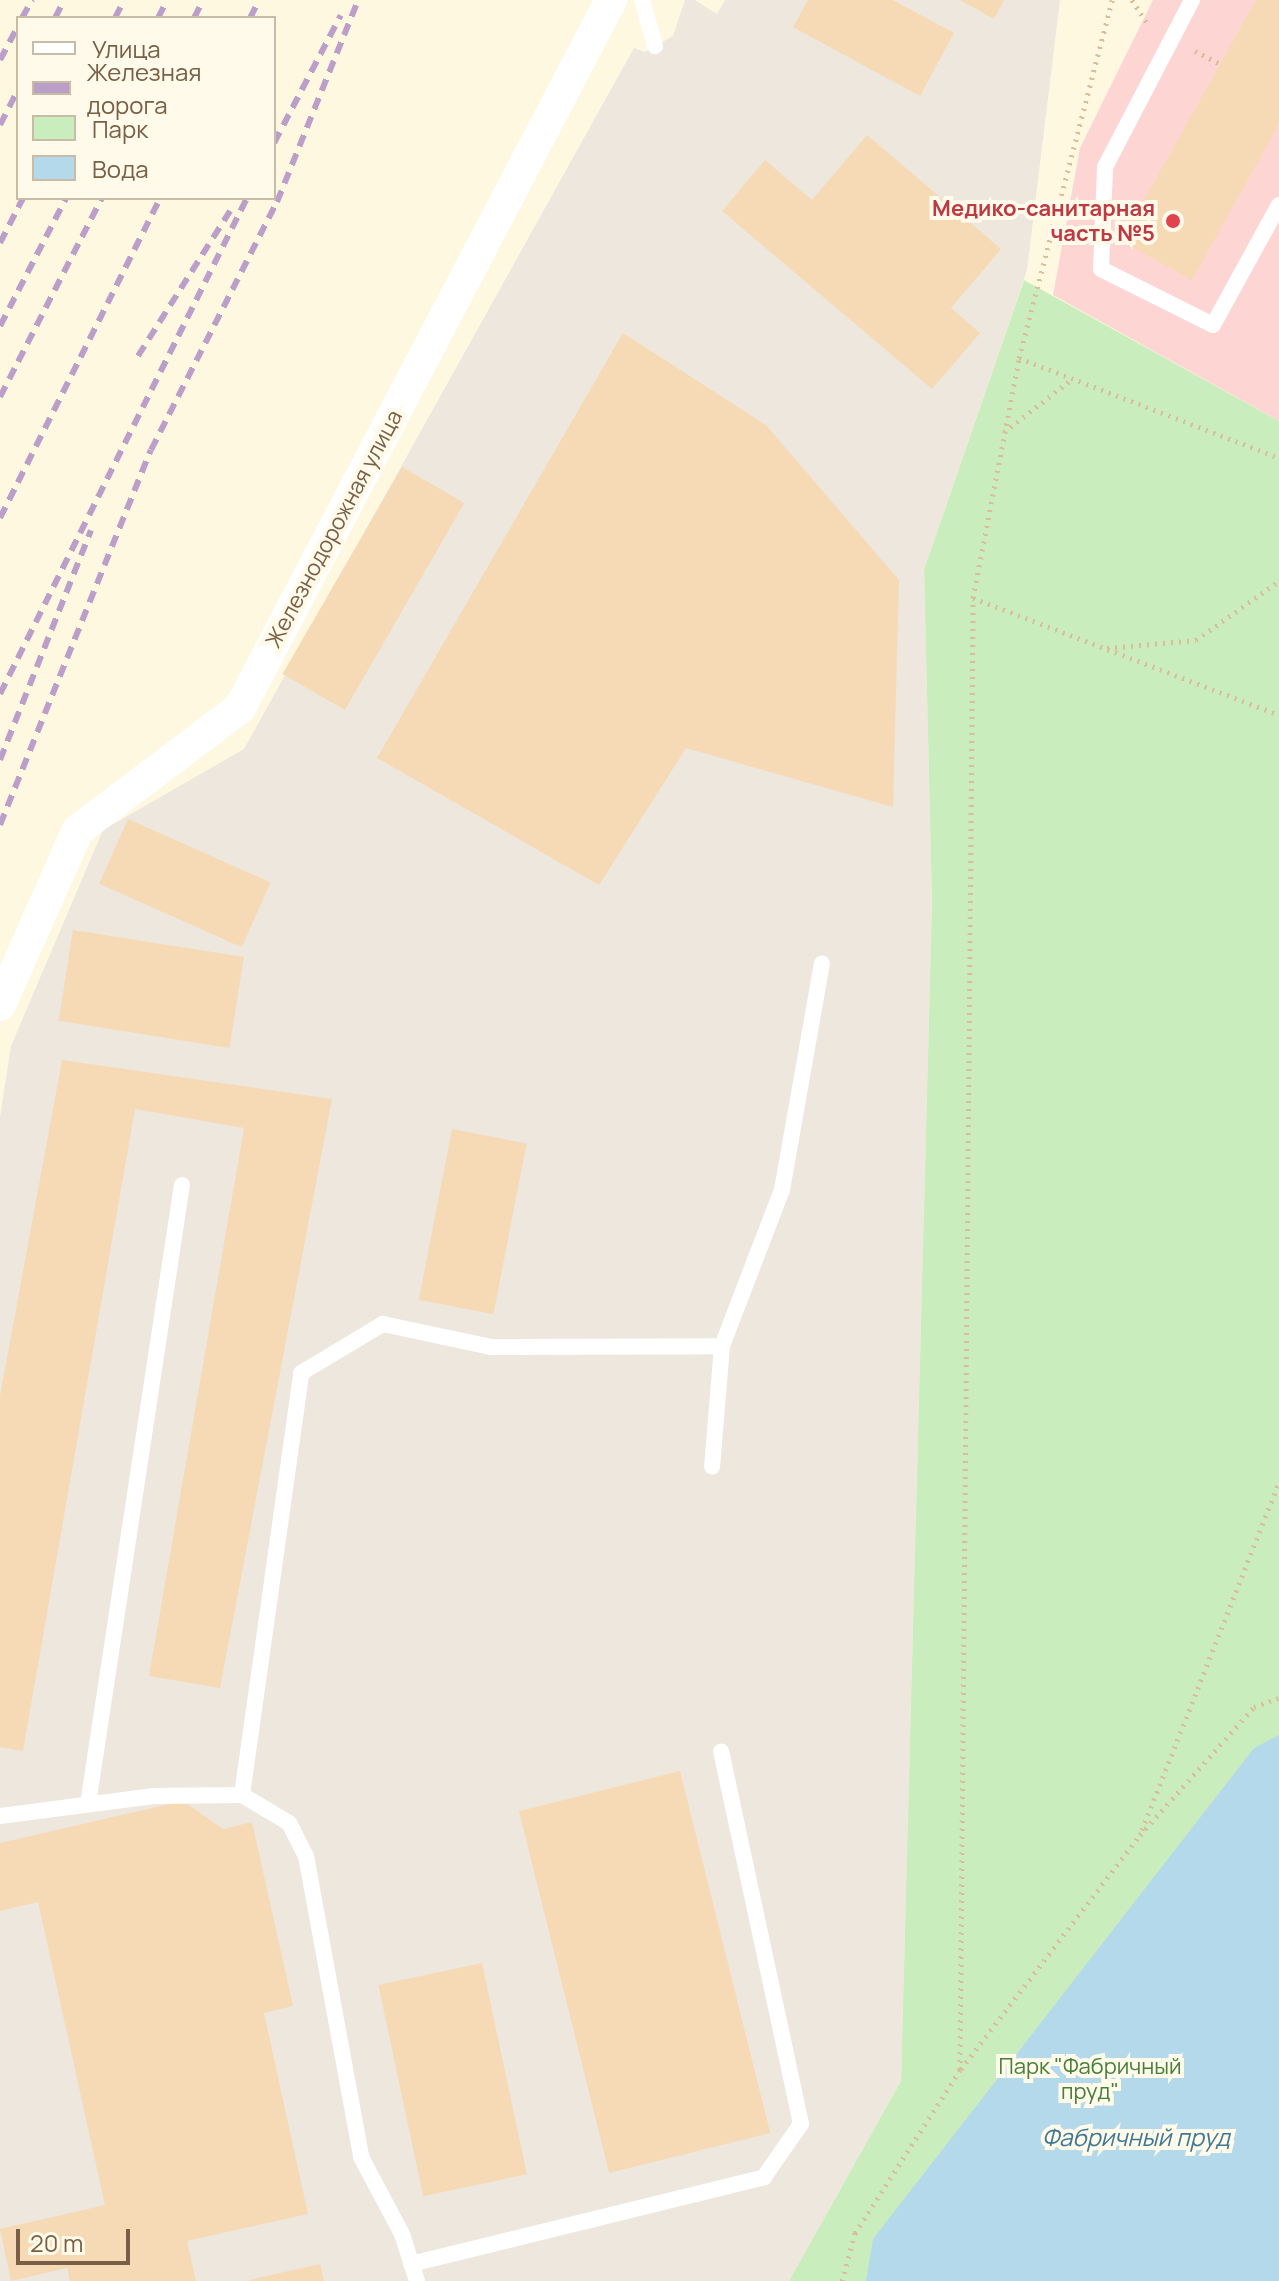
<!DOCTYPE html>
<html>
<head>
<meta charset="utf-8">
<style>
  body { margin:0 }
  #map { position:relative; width:1279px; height:2281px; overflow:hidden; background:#fef8e1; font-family:Manrope,sans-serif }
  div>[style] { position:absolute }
  .industrial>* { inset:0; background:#ede7dd }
  .medical>* { inset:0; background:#fdd5d3 }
  .green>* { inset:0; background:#caedbe }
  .water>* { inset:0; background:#b4d9ea }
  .building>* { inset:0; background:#f6dab6; transform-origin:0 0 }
  .path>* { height:5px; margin-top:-2.5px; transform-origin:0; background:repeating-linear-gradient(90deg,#dbbd99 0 2px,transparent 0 8px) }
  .lane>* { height:16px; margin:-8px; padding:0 8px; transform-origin:8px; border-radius:8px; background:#fff }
  .street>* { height:32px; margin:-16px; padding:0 16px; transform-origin:16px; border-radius:16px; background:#fff }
  .rail>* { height:6px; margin-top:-3px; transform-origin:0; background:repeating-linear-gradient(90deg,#bc9fc9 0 12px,transparent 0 20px) }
  .dots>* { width:22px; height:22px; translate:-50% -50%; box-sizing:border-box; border:4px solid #fffae9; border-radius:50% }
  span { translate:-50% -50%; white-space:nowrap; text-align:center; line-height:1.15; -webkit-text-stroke:8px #fffae9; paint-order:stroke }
  .health-label { font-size:22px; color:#be3a42; font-weight:700 }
  .right { translate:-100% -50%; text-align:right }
  .street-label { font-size:22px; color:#785f45 }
  .park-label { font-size:22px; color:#457f3c }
  .water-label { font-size:24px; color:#3f7995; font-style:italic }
  .legend { position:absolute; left:16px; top:16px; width:260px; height:184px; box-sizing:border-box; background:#fffae9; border:2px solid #c9bca7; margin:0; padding:10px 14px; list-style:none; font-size:24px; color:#785f45 }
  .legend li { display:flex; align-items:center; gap:16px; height:40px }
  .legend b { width:40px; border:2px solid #c9bca7 }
  .scale { position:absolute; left:16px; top:2229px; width:114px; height:36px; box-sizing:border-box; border:4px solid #785f45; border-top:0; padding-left:10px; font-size:24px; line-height:28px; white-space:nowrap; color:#785f45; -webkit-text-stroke:6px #fffae9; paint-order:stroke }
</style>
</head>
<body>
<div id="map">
  <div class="industrial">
    <div style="clip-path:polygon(685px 0,695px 0,717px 14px,725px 0,1060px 0,1027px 270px,924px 570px,932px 903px,901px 2081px,789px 2281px,0 2281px,0 1117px,11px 1046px,103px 830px,244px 749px,634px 48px,645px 52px,673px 36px)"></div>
  </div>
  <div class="medical">
    <div style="clip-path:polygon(1153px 0,1279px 0,1279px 421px,1053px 295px,1080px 148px)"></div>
  </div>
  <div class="green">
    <div style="clip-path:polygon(1024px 280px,1279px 421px,1279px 2281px,789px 2281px,901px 2081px,932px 903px,924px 570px)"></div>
  </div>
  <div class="water">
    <div style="clip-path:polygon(1279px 1735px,1279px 2281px,866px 2281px,873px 2239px,1254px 1748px)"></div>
  </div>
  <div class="building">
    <div style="clip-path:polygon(808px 0,893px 0,954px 33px,920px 96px,793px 27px)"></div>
    <div style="clip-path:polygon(960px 0,1004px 0,994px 19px)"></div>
    <div style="clip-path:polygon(1256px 0,1279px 0,1279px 124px,1192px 280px,1121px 241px)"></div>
    <div style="clip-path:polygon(867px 135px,1001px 249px,951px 308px,980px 333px,932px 389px,722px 211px,765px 160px,812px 200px)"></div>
    <div style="clip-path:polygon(623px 333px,766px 425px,899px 580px,893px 807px,686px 748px,599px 885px,377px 758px)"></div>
    <div style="left:402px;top:467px;width:72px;height:239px;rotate:30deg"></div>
    <div style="left:128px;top:819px;width:156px;height:71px;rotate:24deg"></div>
    <div style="left:73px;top:930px;width:173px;height:92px;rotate:9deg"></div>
    <div style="clip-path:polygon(62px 1060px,332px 1099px,220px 1688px,149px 1676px,244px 1128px,135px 1109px,23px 1751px,0 1747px,0 1396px)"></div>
    <div style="left:452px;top:1129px;width:76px;height:174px;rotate:11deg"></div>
    <div style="left:680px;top:1771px;width:373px;height:166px;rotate:76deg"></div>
    <div style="clip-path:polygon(183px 1801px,223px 1829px,252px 1822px,293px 2006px,264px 2013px,308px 2214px,187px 2241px,196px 2281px,70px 2281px,67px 2268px,11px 2281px,0 2229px,105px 2205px,38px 1902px,0 1911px,0 1843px)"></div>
    <div style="left:482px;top:1963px;width:216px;height:106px;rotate:78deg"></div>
    <div style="clip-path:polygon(320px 2264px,324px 2281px,249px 2281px,249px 2280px)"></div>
  </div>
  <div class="path">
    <div style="left:1132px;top:0;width:30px;rotate:57deg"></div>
    <div style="left:1195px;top:51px;width:28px;rotate:27deg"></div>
    <div style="left:1019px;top:358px;width:370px;rotate:-75.4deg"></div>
    <div style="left:1004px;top:432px;width:86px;rotate:-37.9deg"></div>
    <div style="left:973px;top:598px;width:328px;rotate:20.9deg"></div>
    <div style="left:1107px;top:648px;width:89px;rotate:-5.1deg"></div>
    <div style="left:1196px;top:640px;width:102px;rotate:-35.4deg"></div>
    <div style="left:1142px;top:1830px;width:373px;rotate:-68.5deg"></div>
    <div style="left:961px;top:2069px;width:295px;rotate:-52.6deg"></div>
    <div style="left:1140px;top:1835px;width:171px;rotate:-48.3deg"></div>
    <div style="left:1254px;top:1707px;width:27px;rotate:-20deg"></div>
    <div style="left:842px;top:2281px;width:50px;rotate:-74.8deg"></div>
    <div style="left:855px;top:2233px;width:194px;rotate:-57.2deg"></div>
    <div style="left:960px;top:2070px;width:1472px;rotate:-89.49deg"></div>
    <div style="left:973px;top:598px;width:244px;rotate:-79.1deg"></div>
    <div style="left:1019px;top:358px;width:279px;rotate:21deg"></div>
  </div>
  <div class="lane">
    <div style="left:642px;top:0;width:48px;rotate:74.2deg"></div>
    <div style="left:1192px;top:0;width:188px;rotate:117.5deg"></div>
    <div style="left:1105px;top:167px;width:102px;rotate:92.2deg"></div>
    <div style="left:1101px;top:269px;width:125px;rotate:26.6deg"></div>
    <div style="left:1213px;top:325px;width:137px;rotate:-61.2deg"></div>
    <div style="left:722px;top:1346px;width:167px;rotate:-69deg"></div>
    <div style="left:782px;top:1190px;width:230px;rotate:-80deg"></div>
    <div style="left:242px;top:1795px;width:426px;rotate:-82deg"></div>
    <div style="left:301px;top:1373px;width:96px;rotate:-30.9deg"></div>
    <div style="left:383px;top:1324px;width:110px;rotate:12deg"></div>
    <div style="left:491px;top:1347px;width:231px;rotate:-0.2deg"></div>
    <div style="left:722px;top:1346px;width:121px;rotate:94.7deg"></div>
    <div style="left:88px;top:1804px;width:626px;rotate:-81.37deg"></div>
    <div style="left:0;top:1816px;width:155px;rotate:-7.4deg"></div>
    <div style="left:154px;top:1796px;width:88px;rotate:-0.7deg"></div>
    <div style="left:242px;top:1795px;width:55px;rotate:30.8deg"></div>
    <div style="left:289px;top:1823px;width:37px;rotate:63deg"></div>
    <div style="left:306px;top:1856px;width:306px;rotate:79.6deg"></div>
    <div style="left:361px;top:2157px;width:87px;rotate:62deg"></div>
    <div style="left:402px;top:2234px;width:49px;rotate:72.3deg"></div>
    <div style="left:411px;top:2264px;width:364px;rotate:-13.8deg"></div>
    <div style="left:764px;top:2177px;width:65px;rotate:-55.1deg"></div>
    <div style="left:801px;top:2124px;width:381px;rotate:-102.1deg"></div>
  </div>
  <div class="street">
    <div style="left:0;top:1005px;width:192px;rotate:-66deg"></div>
    <div style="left:78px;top:830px;width:203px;rotate:-37deg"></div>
    <div style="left:240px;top:708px;width:799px;rotate:-62.34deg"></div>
  </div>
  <div class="rail">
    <div style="left:22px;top:18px;width:21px;rotate:-61deg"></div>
    <div style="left:55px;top:18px;width:20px;rotate:-63deg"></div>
    <div style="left:115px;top:18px;width:20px;rotate:-63deg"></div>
    <div style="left:158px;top:18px;width:20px;rotate:-63deg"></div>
    <div style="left:194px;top:18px;width:20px;rotate:-63deg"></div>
    <div style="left:250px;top:18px;width:20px;rotate:-63deg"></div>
    <div style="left:0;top:60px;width:38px;rotate:-62deg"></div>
    <div style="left:0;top:125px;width:39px;rotate:-63deg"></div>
    <div style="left:274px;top:143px;width:144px;rotate:-62.4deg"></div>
    <div style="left:0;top:243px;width:51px;rotate:-62.9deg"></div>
    <div style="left:0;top:326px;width:144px;rotate:-62.7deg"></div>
    <div style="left:138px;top:356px;width:172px;rotate:-57.6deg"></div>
    <div style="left:0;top:397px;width:224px;rotate:-62.9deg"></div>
    <div style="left:0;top:518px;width:358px;rotate:-63.4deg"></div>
    <div style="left:0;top:694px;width:554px;rotate:-63.53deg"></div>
    <div style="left:0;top:760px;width:247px;rotate:-68.4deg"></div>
    <div style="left:0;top:825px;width:404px;rotate:-68.1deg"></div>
    <div style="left:151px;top:450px;width:278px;rotate:-63.1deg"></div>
    <div style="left:277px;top:202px;width:218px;rotate:-68.1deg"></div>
  </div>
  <div class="dots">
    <div style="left:1173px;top:221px;background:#e0444e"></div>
  </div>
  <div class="health-label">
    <span class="right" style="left:1155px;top:221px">Медико-санитарная<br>часть №5</span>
  </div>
  <div class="street-label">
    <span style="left:334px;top:529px;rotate:-62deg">Железнодорожная улица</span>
  </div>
  <div class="park-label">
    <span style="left:1090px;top:2079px">Парк "Фабричный<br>пруд"</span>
  </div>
  <div class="water-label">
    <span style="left:1136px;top:2137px">Фабричный пруд</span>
  </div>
  <ul class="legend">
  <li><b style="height:10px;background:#fff"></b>Улица</li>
  <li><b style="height:10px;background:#bc9fc9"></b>Железная дорога</li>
  <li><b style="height:22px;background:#caedbe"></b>Парк</li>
  <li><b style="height:22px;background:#b4d9ea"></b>Вода</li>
  </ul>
  <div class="scale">20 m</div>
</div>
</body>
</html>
